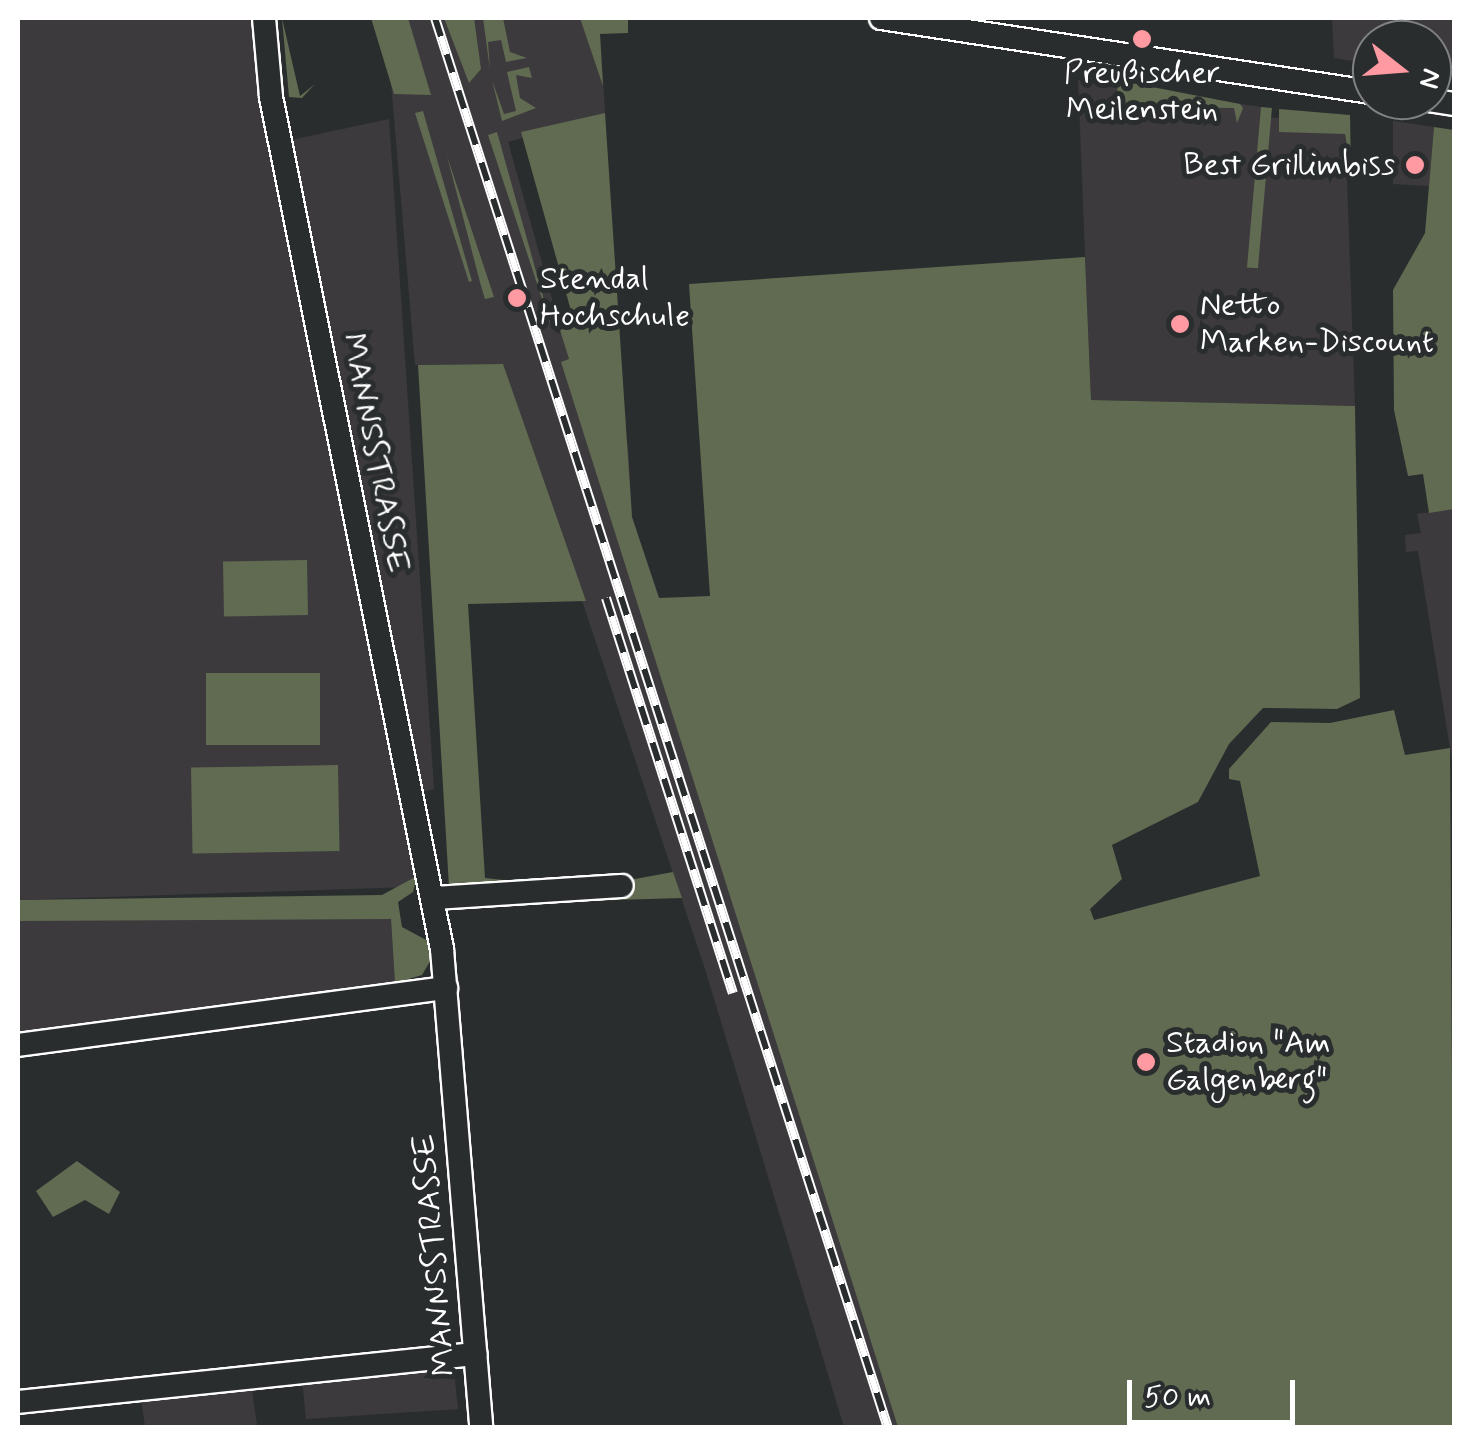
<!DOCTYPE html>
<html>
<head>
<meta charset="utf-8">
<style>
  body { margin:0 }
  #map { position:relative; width:1472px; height:1445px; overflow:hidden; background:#2a2d2e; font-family:Mynerve,sans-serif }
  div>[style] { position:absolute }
  .built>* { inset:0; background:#3d3a3e }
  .green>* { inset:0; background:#606b51; transform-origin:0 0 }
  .roads { filter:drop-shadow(2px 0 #fff) drop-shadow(-2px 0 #fff) drop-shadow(0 2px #fff) drop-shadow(0 -2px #fff) }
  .minor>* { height:22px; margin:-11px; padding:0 11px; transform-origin:11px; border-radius:11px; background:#2a2d2e }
  .rail>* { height:10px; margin-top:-5px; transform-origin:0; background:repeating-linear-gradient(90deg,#2a2d2e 0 19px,#fff 0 38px); box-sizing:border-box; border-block:2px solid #fff }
  .dots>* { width:28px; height:28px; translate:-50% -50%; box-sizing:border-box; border:5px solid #2a2d2e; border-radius:50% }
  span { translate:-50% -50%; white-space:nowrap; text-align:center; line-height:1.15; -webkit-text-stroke:10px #2a2d2e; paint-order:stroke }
  .poi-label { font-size:32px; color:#fff }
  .right { translate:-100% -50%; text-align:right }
  .left { translate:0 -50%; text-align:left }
  .street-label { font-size:32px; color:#fff }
  .frame { position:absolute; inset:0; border:20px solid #fff; pointer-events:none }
  .north { position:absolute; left:1352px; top:20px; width:100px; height:100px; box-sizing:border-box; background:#2a2d2e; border:2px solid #7f8182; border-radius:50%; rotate:107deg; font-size:28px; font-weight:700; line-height:40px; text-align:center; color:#fff }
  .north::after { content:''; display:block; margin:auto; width:35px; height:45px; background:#ff9aa2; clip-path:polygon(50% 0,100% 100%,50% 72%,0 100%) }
  .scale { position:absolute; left:1127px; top:1380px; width:168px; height:45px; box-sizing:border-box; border:5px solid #fff; border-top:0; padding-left:12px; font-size:30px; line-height:35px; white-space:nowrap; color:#fff; -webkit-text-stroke:8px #2a2d2e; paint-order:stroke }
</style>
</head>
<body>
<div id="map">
  <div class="built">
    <div style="clip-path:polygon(18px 18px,253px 18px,417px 876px,409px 887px,18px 900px)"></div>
    <div style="clip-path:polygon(408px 18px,599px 18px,605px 113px,508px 142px,569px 359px,628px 446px,632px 517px,939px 1427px,844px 1427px,705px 969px,503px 364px,415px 365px,391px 82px)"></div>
    <div style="clip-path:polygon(1332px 18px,1454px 18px,1454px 77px,1432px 73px,1432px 40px,1372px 40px,1372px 64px,1334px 58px)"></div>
    <div style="clip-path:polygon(1078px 80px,1261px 107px,1262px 117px,1345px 123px,1355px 406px,1091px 400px)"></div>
    <div style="clip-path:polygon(389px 119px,434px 789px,421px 792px,291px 140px)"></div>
    <div style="clip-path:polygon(1393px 121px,1434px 127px,1429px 186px,1393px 184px)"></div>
    <div style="clip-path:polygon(1454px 509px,1454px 773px,1418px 551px,1406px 552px,1405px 535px,1421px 533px,1417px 514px)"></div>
    <div style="clip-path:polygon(247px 913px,391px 919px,395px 983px,18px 1033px,18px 921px)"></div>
    <div style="clip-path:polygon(440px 1366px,454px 1371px,458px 1409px,306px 1419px,302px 1378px)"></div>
    <div style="clip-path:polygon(251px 1384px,257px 1425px,145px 1427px,141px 1398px)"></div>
  </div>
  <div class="green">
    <div style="clip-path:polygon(282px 18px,300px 96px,315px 84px,302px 98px,289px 97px)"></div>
    <div style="clip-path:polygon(371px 18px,408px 18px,431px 95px,394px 94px)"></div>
    <div style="clip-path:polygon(444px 18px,474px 18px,481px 69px,469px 83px)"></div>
    <div style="clip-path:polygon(483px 18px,503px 18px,510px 52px,527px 58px,506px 62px,501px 40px,488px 42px,490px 70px)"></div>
    <div style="clip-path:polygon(580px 18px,628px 18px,628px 33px,600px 34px,603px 86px)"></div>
    <div style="clip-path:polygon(529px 67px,532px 78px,516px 75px,520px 98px,536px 108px,502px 121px,492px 80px,504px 114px,516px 111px,507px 72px)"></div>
    <div style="clip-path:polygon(1116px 80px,1240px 104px,1243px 108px,1237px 123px,1234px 108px,1126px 107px,1122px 122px)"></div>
    <div style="left:1261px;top:107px;width:11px;height:161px;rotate:5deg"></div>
    <div style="clip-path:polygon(1279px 109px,1350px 115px,1351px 171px,1345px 134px,1279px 132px)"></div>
    <div style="clip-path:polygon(423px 111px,472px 281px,469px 282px,415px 113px)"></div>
    <div style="clip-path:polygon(605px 113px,632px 517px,659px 598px,710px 596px,689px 284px,1085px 257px,1091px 400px,1355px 406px,1360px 698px,1337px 709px,1263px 708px,1229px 744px,1198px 802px,1112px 845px,1122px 879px,1090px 909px,1094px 920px,1260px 876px,1240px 781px,1229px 779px,1229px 769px,1271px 722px,1330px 723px,1394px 710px,1405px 755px,1450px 748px,1454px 1427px,898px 1427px,561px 362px,569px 359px,560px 330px,575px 325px,521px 132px)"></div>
    <div style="clip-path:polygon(1434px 127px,1454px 130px,1454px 509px,1429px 513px,1423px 474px,1408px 476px,1394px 410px,1393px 290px,1425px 233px)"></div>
    <div style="clip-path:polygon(497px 132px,553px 332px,488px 135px)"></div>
    <div style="clip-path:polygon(447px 156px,494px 297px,485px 299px,481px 286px)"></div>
    <div style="clip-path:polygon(503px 364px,586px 601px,468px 604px,485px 878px,521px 882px,449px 887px,418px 365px)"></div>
    <div style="left:307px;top:560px;width:55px;height:84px;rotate:89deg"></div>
    <div style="left:320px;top:673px;width:72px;height:114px;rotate:90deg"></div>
    <div style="left:338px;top:765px;width:86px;height:147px;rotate:89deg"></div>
    <div style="clip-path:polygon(673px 872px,682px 898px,550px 902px,548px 895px)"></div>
    <div style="clip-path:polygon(417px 876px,413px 892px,398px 902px,402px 927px,428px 941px,432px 958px,422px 975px,395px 983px,391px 919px,18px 921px,18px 900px,382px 895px)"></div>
    <div style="clip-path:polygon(77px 1161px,120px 1192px,109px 1214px,85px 1200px,53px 1217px,36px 1191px)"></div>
  </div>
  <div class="roads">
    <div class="minor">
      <div style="left:264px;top:18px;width:79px;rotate:84.9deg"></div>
      <div style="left:271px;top:97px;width:869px;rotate:78.65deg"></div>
      <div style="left:442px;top:949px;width:481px;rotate:85.3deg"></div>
      <div style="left:881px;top:18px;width:497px;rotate:8.6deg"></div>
      <div style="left:1429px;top:100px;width:25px;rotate:9deg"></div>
      <div style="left:434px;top:898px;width:188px;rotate:-3.7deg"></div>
      <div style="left:18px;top:1045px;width:432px;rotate:-7.6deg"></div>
      <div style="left:18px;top:1402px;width:460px;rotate:-6deg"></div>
    </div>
  </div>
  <div class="rail">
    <div style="left:435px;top:18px;width:1481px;rotate:72.19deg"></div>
    <div style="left:606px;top:598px;width:415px;rotate:72.2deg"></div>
  </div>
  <div class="dots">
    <div style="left:1142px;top:39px;background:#ff9aa2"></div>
    <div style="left:1415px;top:165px;background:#ff9aa2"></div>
    <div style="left:517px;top:298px;background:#ff9aa2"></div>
    <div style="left:1180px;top:324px;background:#ff9aa2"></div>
    <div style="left:1146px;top:1062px;background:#ff9aa2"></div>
  </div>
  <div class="poi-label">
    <span style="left:1142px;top:92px">Preußischer<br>Meilenstein</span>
    <span class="right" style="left:1395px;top:165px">Best Grillimbiss</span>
    <span class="left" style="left:540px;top:298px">Stendal<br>Hochschule</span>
    <span class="left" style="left:1200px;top:324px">Netto<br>Marken-Discount</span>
    <span class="left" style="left:1166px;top:1062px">Stadion "Am<br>Galgenberg"</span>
  </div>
  <div class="street-label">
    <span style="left:375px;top:453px;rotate:79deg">MANNSSTRASSE</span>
    <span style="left:435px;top:1255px;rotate:-95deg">MANNSSTRASSE</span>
  </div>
  <div class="frame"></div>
  <div class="north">N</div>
  <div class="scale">50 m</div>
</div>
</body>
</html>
